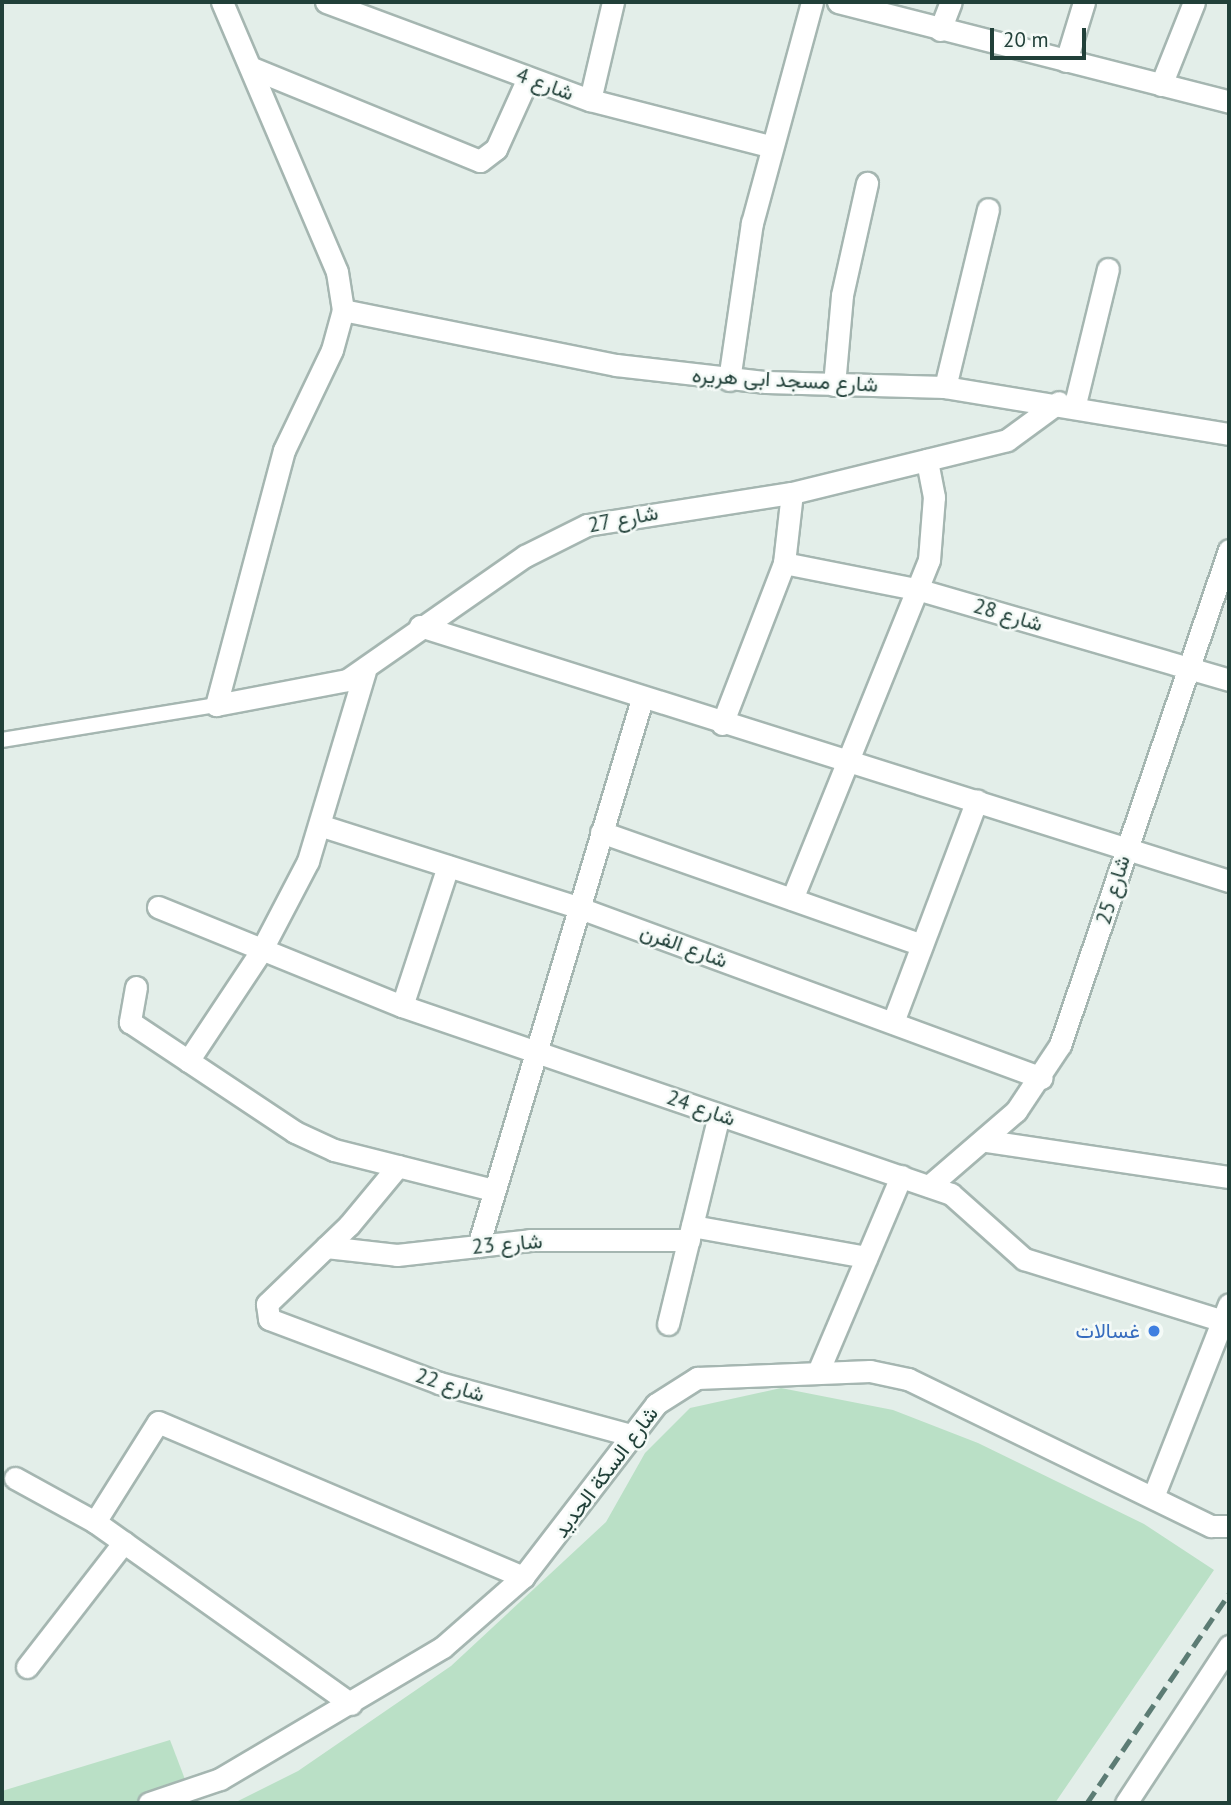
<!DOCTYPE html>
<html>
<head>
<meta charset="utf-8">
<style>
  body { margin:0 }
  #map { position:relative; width:1231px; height:1805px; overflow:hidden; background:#e3eee9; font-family:"PT Sans",Vazirmatn,sans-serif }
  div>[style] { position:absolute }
  .green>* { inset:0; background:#bae0c6 }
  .roads { filter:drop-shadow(2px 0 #a5b6b1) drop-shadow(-2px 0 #a5b6b1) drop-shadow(0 2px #a5b6b1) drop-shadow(0 -2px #a5b6b1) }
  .service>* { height:14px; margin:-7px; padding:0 7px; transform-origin:7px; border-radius:7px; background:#fff }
  .minor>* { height:21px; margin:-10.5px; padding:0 10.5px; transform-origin:10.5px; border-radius:10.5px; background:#fff }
  .rail>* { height:5px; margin-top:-2.5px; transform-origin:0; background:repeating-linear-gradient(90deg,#5c7c74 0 14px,transparent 0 21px) }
  .dots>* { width:19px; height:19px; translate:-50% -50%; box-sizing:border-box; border:4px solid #f4faf7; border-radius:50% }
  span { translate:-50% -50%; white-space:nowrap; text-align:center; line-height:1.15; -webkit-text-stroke:5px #f4faf7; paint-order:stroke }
  .street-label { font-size:21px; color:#214039 }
  .shop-label { font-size:21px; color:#366cbe }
  .right { translate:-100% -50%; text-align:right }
  .frame { position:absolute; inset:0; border:4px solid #214039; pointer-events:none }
  .scale { position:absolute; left:990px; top:28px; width:96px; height:32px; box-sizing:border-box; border:4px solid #214039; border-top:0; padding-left:9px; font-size:21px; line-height:24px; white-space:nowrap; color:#214039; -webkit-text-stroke:5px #f4faf7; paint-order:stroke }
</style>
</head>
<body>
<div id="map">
  <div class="green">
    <div style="clip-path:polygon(781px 1388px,893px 1410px,978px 1443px,1144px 1524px,1214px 1570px,1055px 1803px,234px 1803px,298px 1771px,451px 1666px,606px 1522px,645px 1453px,690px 1408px)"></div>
    <div style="clip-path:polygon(170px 1740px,194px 1803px,2px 1803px,2px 1791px)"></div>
  </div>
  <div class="roads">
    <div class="service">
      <div style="left:2px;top:740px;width:217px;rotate:-9.3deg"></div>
    </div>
    <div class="minor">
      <div style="left:222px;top:2px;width:293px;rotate:66.9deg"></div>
      <div style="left:337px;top:272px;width:38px;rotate:81deg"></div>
      <div style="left:343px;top:310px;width:41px;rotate:105.4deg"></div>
      <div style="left:332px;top:350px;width:111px;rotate:115.6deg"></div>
      <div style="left:284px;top:450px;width:264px;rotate:104.9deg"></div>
      <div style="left:216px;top:705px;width:133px;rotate:-10.8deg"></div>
      <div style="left:347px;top:680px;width:217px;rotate:-34.9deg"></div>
      <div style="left:525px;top:556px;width:69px;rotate:-26.6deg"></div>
      <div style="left:587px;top:525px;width:207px;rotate:-8.9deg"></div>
      <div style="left:792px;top:493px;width:221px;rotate:-13.8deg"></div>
      <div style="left:1007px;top:440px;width:64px;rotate:-36.2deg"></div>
      <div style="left:326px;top:2px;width:282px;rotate:20.4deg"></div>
      <div style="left:590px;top:100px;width:185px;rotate:14.4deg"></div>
      <div style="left:838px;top:2px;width:404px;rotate:14.3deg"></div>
      <div style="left:940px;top:30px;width:30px;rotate:-69deg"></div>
      <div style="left:1066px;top:61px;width:62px;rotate:-73deg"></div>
      <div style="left:252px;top:68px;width:246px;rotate:22.2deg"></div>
      <div style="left:480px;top:161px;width:20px;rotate:-37deg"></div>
      <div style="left:496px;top:149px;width:78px;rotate:-65.7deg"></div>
      <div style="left:1161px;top:85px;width:89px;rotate:-68.3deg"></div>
      <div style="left:590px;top:100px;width:101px;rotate:-76.8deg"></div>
      <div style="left:343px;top:310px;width:278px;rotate:11.4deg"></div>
      <div style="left:616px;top:365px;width:151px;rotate:6.5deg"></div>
      <div style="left:766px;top:382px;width:179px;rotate:1.6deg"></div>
      <div style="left:945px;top:387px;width:288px;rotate:9.4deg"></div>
      <div style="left:729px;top:380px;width:159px;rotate:-81.7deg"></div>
      <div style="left:752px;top:223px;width:229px;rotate:-74.8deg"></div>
      <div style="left:834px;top:385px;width:90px;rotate:-84.9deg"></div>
      <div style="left:842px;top:295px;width:115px;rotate:-77.4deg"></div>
      <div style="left:945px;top:387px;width:183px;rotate:-76.4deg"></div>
      <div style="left:1075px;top:404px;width:139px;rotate:-76.3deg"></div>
      <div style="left:784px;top:563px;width:139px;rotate:11.2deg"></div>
      <div style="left:920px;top:590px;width:322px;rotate:16.2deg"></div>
      <div style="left:420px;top:626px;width:848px;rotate:17.5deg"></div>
      <div style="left:722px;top:724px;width:173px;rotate:-68.9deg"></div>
      <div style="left:784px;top:563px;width:70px;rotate:-83.5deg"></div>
      <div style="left:322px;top:826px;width:268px;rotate:17.6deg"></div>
      <div style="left:577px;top:907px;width:495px;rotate:20.2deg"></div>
      <div style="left:601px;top:832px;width:340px;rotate:19.4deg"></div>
      <div style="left:792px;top:899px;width:366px;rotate:-68deg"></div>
      <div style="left:929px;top:560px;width:63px;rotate:-85.5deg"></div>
      <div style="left:934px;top:497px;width:38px;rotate:-101deg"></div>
      <div style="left:158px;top:907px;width:263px;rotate:22.1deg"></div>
      <div style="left:402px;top:1006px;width:580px;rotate:18.9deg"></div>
      <div style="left:951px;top:1194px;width:98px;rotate:41.7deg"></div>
      <div style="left:1024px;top:1259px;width:215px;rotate:17.3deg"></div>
      <div style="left:136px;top:987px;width:36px;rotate:100deg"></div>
      <div style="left:130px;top:1022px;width:198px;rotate:33.7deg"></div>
      <div style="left:295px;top:1132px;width:43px;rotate:24.8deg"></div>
      <div style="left:334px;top:1150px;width:164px;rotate:14.1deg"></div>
      <div style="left:402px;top:1006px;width:147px;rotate:-71.8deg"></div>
      <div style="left:893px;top:1022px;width:237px;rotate:-69.3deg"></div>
      <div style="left:188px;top:1061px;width:132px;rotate:-56.4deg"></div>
      <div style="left:261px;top:951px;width:102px;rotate:-62.4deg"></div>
      <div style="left:308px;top:861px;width:198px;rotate:-73.3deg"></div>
      <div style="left:987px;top:1141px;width:245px;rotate:8.5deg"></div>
      <div style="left:398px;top:1166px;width:77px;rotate:129.7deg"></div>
      <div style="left:349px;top:1225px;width:114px;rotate:136.1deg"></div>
      <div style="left:267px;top:1304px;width:15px;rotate:82deg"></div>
      <div style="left:269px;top:1319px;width:182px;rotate:20.6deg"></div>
      <div style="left:439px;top:1383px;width:199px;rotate:15.2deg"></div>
      <div style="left:929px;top:1186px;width:115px;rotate:-40.8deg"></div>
      <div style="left:1016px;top:1111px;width:79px;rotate:-56.3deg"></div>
      <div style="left:1060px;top:1045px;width:523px;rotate:-71.15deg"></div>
      <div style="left:692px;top:1226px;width:177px;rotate:10.1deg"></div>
      <div style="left:478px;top:1246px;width:571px;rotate:-73.31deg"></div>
      <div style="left:326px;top:1247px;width:71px;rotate:6.4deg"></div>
      <div style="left:397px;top:1255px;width:134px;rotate:-6.4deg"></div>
      <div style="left:530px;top:1240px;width:159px"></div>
      <div style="left:668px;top:1324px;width:215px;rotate:-76.3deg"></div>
      <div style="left:818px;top:1372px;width:213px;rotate:-67deg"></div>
      <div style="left:15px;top:1478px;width:91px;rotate:28.8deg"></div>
      <div style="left:95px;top:1522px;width:314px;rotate:35.4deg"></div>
      <div style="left:1153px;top:1497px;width:207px;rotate:-68.5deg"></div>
      <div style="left:95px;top:1522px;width:118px;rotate:-57.8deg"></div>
      <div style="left:158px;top:1422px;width:397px;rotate:23deg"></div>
      <div style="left:27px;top:1667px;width:158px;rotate:-52.2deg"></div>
      <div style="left:149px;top:1803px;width:75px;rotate:-18.7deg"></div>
      <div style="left:220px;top:1779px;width:259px;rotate:-30.6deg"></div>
      <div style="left:443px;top:1647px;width:106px;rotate:-41.2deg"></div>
      <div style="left:523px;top:1577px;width:218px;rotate:-52.4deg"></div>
      <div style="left:656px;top:1404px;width:49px;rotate:-32.4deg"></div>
      <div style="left:697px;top:1378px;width:173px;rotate:-2.3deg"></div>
      <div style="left:870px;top:1371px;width:39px;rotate:12deg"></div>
      <div style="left:908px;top:1379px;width:337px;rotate:25.9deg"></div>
      <div style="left:1211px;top:1526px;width:18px"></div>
      <div style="left:1126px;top:1803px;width:188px;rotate:-56.7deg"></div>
    </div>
  </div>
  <div class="rail">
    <div style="left:1087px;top:1803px;width:253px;rotate:-55.8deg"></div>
  </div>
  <div class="dots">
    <div style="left:1154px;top:1331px;background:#3f7fe0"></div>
  </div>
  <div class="street-label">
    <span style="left:545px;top:84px;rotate:20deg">شارع 4</span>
    <span style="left:785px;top:380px;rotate:3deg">شارع مسجد ابى هريره</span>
    <span style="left:623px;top:519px;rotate:-11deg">شارع 27</span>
    <span style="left:1008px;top:615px;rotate:16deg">شارع 28</span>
    <span style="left:1113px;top:890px;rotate:-73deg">شارع 25</span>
    <span style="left:684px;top:946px;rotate:20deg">شارع الفرن</span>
    <span style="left:701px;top:1108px;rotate:19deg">شارع 24</span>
    <span style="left:507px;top:1244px;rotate:-5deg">شارع 23</span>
    <span style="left:450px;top:1385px;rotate:17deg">شارع 22</span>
    <span style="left:606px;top:1472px;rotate:-53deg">شارع السكة الحديد</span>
  </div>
  <div class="shop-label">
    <span class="right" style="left:1140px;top:1331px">غسالات</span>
  </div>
  <div class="frame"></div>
  <div class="scale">20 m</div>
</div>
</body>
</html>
